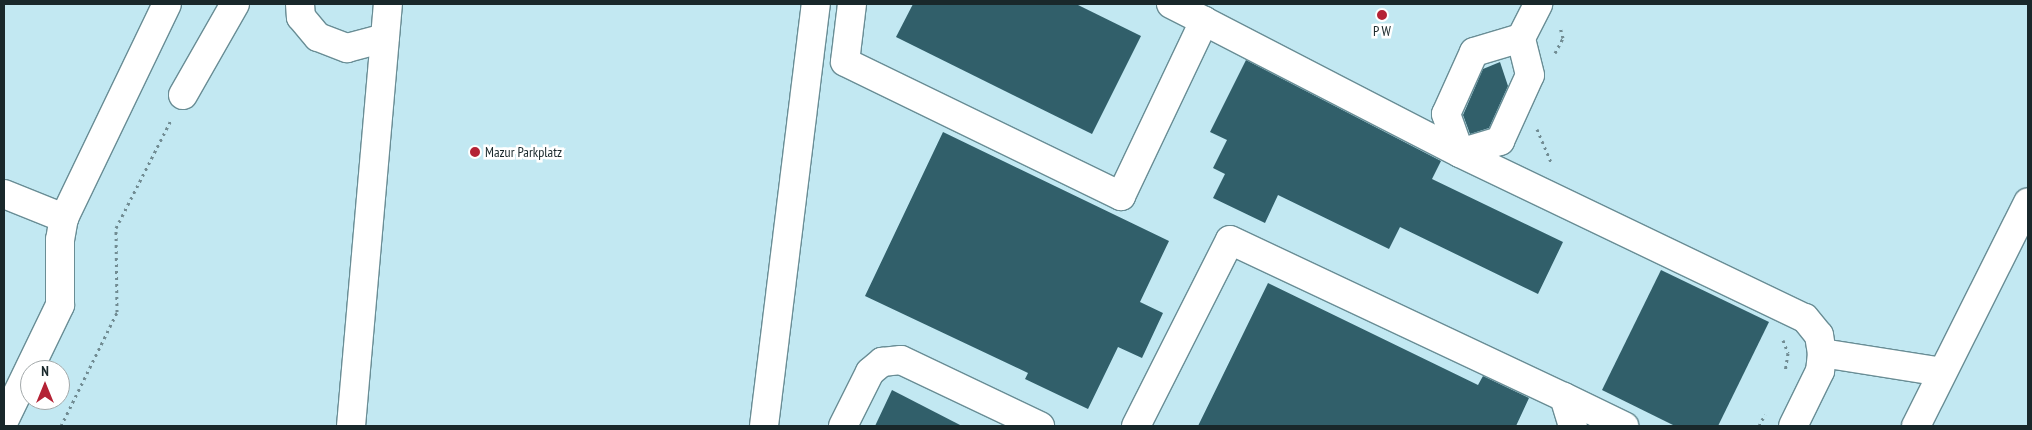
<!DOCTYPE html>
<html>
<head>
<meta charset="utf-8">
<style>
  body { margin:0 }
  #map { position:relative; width:2032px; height:430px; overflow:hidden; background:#c2e8f2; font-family:"PT Sans Narrow",sans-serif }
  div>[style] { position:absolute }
  .building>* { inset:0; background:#315f6a }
  .path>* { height:3px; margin-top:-1.5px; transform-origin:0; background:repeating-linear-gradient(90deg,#718c93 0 2.5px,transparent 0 6.5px) }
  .roads { filter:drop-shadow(1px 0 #698d95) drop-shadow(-1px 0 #698d95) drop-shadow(0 1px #698d95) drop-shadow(0 -1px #698d95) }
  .minor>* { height:28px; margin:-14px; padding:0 14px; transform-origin:14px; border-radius:14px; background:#fff }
  .dots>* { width:14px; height:14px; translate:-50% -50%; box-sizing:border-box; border:2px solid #fff; border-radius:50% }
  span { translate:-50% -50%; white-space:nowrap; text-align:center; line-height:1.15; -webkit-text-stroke:5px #fff; paint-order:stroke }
  .poi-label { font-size:14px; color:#19282b }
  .left { translate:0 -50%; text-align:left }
  .frame { position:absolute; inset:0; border:5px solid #19282b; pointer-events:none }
  .north { position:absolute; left:20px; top:360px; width:50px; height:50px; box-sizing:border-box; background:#fff; border:1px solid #a3a9aa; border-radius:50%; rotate:0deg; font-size:14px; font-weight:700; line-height:20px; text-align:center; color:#19282b }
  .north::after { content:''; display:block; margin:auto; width:18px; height:22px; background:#b42235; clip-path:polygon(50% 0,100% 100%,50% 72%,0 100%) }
</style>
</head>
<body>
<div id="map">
  <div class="building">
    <div style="clip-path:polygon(913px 4px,1076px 4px,1141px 36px,1092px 134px,896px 37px)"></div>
    <div style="clip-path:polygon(1246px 60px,1441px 161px,1432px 179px,1563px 242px,1538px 294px,1400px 227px,1389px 249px,1278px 195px,1265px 223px,1213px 198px,1225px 174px,1213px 168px,1227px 140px,1210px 132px)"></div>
    <div style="clip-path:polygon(1500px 62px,1508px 86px,1489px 128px,1470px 134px,1463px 115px,1483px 69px)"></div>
    <div style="clip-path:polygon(943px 132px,1169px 241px,1140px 302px,1163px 313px,1142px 358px,1118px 347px,1088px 409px,1025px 379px,1028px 373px,865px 296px)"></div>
    <div style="clip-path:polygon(1661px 270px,1769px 322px,1718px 426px,1675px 426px,1602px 390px)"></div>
    <div style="clip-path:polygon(1268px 283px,1478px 385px,1483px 376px,1529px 398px,1516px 426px,1198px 426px)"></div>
    <div style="clip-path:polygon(892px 390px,962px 426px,875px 426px)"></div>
  </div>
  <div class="path">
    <div style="left:1555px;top:53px;width:17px;rotate:-62deg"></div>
    <div style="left:1563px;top:38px;width:11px;rotate:-105deg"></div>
    <div style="left:1537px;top:129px;width:38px;rotate:67deg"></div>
    <div style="left:1783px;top:340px;width:14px;rotate:69deg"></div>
    <div style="left:1788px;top:353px;width:19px;rotate:99deg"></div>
    <div style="left:61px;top:426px;width:127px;rotate:-63.8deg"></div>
    <div style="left:117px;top:312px;width:84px;rotate:-90.7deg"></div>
    <div style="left:116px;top:228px;width:121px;rotate:-63deg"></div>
    <div style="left:1759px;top:426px;width:13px;rotate:-63deg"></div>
  </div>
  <div class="roads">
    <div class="minor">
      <div style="left:300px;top:4px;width:13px;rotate:86deg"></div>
      <div style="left:301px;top:17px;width:26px;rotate:50deg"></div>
      <div style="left:318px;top:37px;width:31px;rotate:21deg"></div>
      <div style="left:347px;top:48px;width:39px;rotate:-15deg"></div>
      <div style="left:852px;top:4px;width:58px;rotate:96.9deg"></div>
      <div style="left:845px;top:62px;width:307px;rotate:25.9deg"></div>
      <div style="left:1121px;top:196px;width:194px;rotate:-64.6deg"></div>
      <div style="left:1204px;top:21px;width:288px;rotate:27.3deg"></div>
      <div style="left:1460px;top:153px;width:382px;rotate:25.6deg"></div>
      <div style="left:1805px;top:318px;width:22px;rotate:51deg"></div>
      <div style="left:1819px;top:335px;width:18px;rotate:81deg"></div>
      <div style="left:1822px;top:353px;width:18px;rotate:96deg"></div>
      <div style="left:1820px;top:371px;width:61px;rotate:116.1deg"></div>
      <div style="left:1171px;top:4px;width:37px;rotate:27deg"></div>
      <div style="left:1521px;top:38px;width:49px;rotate:163.4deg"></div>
      <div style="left:1474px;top:52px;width:68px;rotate:114.3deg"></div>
      <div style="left:1446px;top:114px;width:41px;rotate:70.3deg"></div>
      <div style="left:1460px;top:153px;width:42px;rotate:-16.7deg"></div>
      <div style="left:1500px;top:141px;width:72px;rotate:-65.6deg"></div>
      <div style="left:1530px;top:75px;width:38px;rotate:-104deg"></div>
      <div style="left:1521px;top:38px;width:38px;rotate:-63deg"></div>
      <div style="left:183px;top:95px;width:105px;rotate:-60.3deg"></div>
      <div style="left:4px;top:194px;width:65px;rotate:21.8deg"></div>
      <div style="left:64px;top:218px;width:237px;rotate:-64.3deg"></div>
      <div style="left:1822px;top:353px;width:121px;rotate:9deg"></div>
      <div style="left:1564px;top:397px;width:67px;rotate:25.8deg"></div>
      <div style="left:4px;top:421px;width:129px;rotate:-64.2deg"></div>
      <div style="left:60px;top:305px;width:65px;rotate:-90deg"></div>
      <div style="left:60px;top:240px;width:22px;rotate:-80deg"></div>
      <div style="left:351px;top:426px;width:424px;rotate:-85deg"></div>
      <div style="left:764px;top:426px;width:425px;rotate:-83deg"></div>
      <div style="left:843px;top:426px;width:60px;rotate:-63.4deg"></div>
      <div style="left:870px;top:372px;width:16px;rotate:-40deg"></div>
      <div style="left:882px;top:362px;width:19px;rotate:-6deg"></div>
      <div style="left:901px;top:360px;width:154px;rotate:25.4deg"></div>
      <div style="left:1136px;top:426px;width:208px;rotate:-63.2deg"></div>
      <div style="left:1230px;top:240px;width:369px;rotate:25.2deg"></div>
      <div style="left:1564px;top:397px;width:30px;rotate:73deg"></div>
      <div style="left:1916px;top:426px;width:250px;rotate:-63.4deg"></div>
    </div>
  </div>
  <div class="dots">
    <div style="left:1382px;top:15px;background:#b42235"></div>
    <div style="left:475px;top:152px;background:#b42235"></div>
  </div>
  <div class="poi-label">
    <span style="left:1382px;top:31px">P W</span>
    <span class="left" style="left:485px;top:152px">Mazur Parkplatz</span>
  </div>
  <div class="frame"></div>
  <div class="north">N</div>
</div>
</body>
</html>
